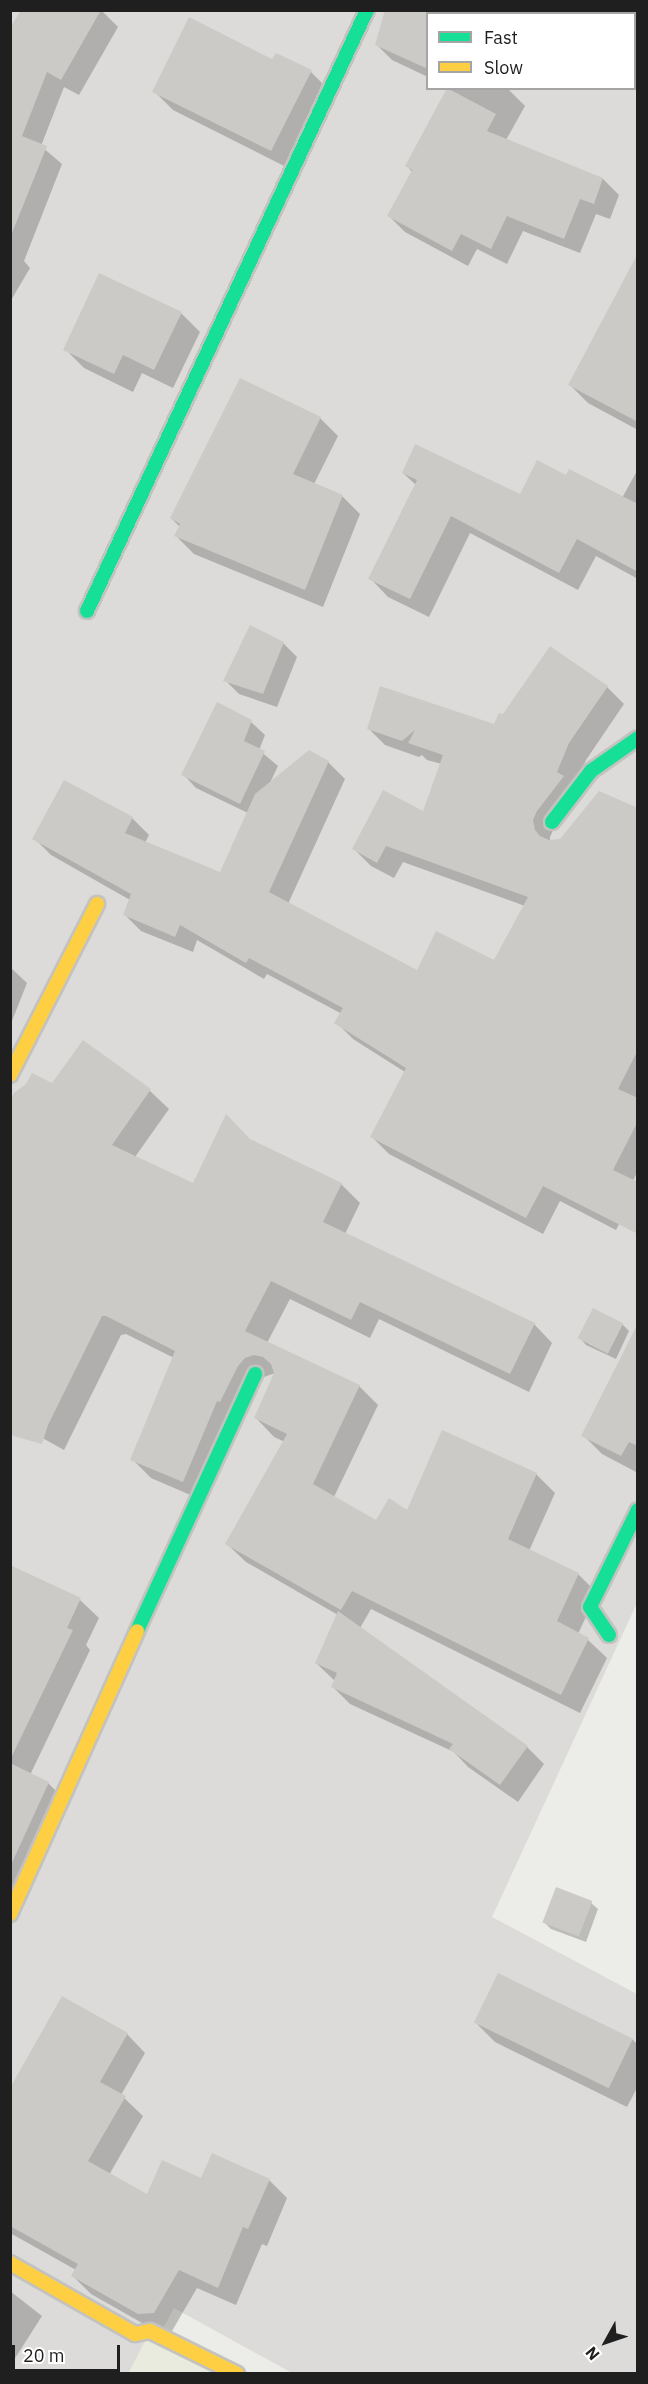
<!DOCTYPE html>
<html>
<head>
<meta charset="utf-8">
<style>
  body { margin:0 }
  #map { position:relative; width:648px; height:2384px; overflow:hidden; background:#ecece8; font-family:"IBM Plex Sans",sans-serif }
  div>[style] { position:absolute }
  .residential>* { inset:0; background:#dcdbd9 }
  .farmland>* { inset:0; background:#e8ebdd }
  .shadow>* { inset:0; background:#0003 }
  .building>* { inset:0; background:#cbcac7; transform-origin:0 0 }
  .roads { filter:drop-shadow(2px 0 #c2c2c0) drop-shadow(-2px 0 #c2c2c0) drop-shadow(0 2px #c2c2c0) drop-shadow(0 -2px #c2c2c0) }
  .street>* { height:33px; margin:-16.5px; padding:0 16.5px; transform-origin:16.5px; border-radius:16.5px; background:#fcfcfc }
  .fast>* { height:14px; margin:-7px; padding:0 7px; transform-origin:7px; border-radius:7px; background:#16e098 }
  .slow>* { height:14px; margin:-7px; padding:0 7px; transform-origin:7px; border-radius:7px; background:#ffcf43 }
  span { translate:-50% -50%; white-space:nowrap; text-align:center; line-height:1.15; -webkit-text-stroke:6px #fff; paint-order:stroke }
  .frame { position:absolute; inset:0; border:12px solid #1f1f1f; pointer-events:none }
  .legend { position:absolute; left:426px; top:12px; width:210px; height:78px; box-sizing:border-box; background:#fff; border:2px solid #a5a5a5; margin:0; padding:8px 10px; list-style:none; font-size:18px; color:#1f1f1f }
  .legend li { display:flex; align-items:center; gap:12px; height:30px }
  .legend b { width:30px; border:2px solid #a5a5a5 }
  .north { position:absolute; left:576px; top:2312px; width:60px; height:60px; -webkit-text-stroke:4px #fff; paint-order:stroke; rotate:230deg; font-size:16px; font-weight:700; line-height:24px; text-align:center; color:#1f1f1f }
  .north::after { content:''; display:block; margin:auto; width:21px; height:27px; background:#1f1f1f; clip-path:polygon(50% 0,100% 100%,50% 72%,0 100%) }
  .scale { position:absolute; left:12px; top:2345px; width:108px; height:27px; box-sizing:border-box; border:3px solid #1f1f1f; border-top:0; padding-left:8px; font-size:18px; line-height:21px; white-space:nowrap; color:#1f1f1f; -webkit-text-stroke:4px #fff; paint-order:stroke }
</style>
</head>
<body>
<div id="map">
  <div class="residential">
    <div style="clip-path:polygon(evenodd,11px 11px,637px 11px,637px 1603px,492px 1917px,637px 1994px,637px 2373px,292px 2373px,174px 2308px,139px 2373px,11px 2374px,11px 11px,428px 14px,634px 14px,634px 88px,428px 88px,428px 14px)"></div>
  </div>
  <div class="farmland">
    <div style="clip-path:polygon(150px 2331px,237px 2374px,128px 2374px)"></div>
  </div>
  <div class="shadow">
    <div style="clip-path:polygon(101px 10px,118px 27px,79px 95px,64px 87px,41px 146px,62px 164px,24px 261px,30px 268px,10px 302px,10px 31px)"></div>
    <div style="clip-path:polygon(387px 10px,434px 10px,440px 14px,428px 14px,428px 77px,392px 60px,376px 44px)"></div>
    <div style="clip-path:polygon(273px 61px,311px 72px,330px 91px,290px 169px,173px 110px,154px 91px)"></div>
    <div style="clip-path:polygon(449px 88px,509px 90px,525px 106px,506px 140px,603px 179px,619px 195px,610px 219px,596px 214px,580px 253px,523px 231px,507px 264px,477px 249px,468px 266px,405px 232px,389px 216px,412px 172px,407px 166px)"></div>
    <div style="clip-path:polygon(638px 296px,638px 430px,588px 403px,570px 385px)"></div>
    <div style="clip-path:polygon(181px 313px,200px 332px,173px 388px,142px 373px,133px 392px,84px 368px,65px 349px)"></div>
    <div style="clip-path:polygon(320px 418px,338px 436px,314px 484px,342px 496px,360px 514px,323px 607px,194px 554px,176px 536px,180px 527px,171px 518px)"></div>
    <div style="clip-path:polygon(638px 469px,638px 579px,596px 556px,578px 590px,470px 533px,429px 617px,388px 597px,370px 578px,416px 485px,403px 473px,521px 496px,567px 477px,622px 498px)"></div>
    <div style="clip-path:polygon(283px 643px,297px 657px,277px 707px,239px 694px,225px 680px)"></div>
    <div style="clip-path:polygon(607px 687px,624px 704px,586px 760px,550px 837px,550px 842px,560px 840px,638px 810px,638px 1171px,630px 1186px,636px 1191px,616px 1230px,560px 1201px,543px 1234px,389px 1154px,372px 1137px,405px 1072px,353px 1039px,336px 1022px,342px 1014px,267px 974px,264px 979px,197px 940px,193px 952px,141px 931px,124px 914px,130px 900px,51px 855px,34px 838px,132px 818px,149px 835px,145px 843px,221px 874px,248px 813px,196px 788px,183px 774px,251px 722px,265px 735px,259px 750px,278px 766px,269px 785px,328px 762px,345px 779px,288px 904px,417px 972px,494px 962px,525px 906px,403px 862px,394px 878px,371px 866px,354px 849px,424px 813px,442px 764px,427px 760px,422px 755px,419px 757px,385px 745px,368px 728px,495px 726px,503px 716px)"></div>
    <div style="clip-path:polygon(10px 967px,27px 983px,10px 1026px)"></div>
    <div style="clip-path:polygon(83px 1042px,150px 1091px,169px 1109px,135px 1157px,193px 1185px,250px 1140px,341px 1184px,360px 1203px,345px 1234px,534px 1324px,552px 1343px,529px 1392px,379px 1319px,370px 1338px,290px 1299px,267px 1343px,359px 1386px,378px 1405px,334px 1497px,376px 1522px,536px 1474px,555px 1493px,529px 1551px,578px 1574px,597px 1593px,578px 1634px,588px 1640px,607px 1658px,580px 1713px,371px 1609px,360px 1628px,527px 1747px,544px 1764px,518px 1802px,468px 1767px,454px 1752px,350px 1704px,333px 1687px,335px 1681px,316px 1663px,338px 1615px,246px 1562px,227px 1544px,285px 1442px,274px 1437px,256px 1418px,275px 1373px,264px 1377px,202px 1500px,151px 1478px,132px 1459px,174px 1358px,126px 1334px,121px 1335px,64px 1450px,10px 1420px,52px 1085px)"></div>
    <div style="clip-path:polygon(622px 1324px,629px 1331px,616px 1359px,586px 1345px,580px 1338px)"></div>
    <div style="clip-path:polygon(638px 1356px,638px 1473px,602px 1454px,583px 1435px)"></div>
    <div style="clip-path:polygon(10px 1566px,80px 1600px,99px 1618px,86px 1645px,90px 1650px,30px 1775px,48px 1783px,66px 1801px,10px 1928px)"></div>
    <div style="clip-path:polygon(591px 1903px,598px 1909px,586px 1942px,551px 1929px,544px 1922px)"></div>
    <div style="clip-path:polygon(476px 2023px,632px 2039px,638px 2045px,638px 2086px,627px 2107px,495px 2042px)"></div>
    <div style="clip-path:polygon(127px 2034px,145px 2053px,121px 2095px,143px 2116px,109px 2175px,147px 2196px,202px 2180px,269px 2180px,287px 2198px,267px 2246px,262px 2244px,236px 2305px,197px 2288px,172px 2331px,158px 2332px,91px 2294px,73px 2276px,76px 2270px,10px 2233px,10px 2091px)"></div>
    <div style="clip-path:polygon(10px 2291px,42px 2316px,12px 2363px,10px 2362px)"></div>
  </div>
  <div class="building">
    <div style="clip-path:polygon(21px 10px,101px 10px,61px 80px,47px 72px,22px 136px,47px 146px,12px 233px,10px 28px)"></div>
    <div style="clip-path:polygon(385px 10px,428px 10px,428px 69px,375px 45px)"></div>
    <div style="clip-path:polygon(189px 17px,272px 59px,276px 53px,312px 70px,271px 151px,152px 92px)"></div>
    <div style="clip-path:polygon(447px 88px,496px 114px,487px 131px,603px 178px,594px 204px,580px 199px,564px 239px,507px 216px,491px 249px,461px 234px,452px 251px,387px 216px,412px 170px,405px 166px)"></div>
    <div style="clip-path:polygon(638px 253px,638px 422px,568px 385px)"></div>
    <div style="clip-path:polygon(99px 273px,182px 312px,154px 370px,123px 355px,114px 374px,63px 350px)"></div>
    <div style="clip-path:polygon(240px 378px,321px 417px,293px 474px,343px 495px,305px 590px,174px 536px,180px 524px,170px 518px)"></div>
    <div style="clip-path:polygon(415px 444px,520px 494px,537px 460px,566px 475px,569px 469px,638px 504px,638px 572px,577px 539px,559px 573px,451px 516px,410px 599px,368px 579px,417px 480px,402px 473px)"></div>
    <div style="clip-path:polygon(250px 625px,284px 642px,263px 694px,223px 681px)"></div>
    <div style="clip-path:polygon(550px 646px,608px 686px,569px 743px,557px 772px,564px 776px,537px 811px,533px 820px,535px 830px,540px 836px,549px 840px,560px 839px,599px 791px,638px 808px,638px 1050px,618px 1089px,638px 1098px,638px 1121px,613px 1170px,638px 1182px,638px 1234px,543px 1186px,526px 1218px,370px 1137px,406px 1068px,334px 1023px,343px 1008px,249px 958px,246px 963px,180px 925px,175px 937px,123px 915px,131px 894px,32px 839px,64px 780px,133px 817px,125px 833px,220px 872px,255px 794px,309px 750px,329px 761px,269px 892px,417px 970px,436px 931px,494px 960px,528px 897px,386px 846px,377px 863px,352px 849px,383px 790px,423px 811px,443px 755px,408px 743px,415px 730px,402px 741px,367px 729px,380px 686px,494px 724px,499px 713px,503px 714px)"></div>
    <div style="clip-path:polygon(217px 702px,252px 720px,244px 741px,265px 751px,240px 804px,181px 775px)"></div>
    <div style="clip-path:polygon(83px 1040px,151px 1089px,112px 1145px,193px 1183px,226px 1114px,250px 1139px,342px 1183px,323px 1222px,535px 1323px,510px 1374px,360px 1302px,351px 1320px,271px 1281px,245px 1331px,360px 1385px,313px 1484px,376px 1520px,389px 1498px,407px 1510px,442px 1430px,537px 1473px,508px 1539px,579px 1573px,557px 1621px,589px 1638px,561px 1695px,352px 1591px,341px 1610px,225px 1544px,287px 1434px,254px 1418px,274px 1373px,271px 1364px,263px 1357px,254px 1355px,245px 1358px,238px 1366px,220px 1402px,217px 1401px,183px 1482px,130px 1460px,175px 1351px,106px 1316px,102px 1316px,48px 1425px,42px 1444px,10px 1435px,10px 1100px,14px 1093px,26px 1084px,32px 1073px,52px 1083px)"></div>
    <div style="left:593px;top:1308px;width:34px;height:34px;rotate:27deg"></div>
    <div style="clip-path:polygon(638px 1323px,638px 1446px,629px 1442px,621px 1456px,581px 1436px)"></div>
    <div style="clip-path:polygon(10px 1565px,81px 1598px,67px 1628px,73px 1630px,10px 1760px)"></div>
    <div style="clip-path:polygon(338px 1611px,528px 1746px,500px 1785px,449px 1749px,453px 1744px,331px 1687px,337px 1673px,315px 1663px)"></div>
    <div style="clip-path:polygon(10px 1763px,49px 1782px,10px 1867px)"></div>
    <div style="left:556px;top:1887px;width:39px;height:38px;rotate:21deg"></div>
    <div style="left:498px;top:1973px;width:150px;height:55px;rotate:26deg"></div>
    <div style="clip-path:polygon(62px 1996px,128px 2033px,100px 2082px,126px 2096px,88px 2161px,147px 2194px,162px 2160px,201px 2178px,212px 2153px,270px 2179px,248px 2229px,243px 2227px,218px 2288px,179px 2270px,154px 2313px,138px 2314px,71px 2276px,78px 2264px,10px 2226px,10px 2088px)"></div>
  </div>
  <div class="roads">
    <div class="street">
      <div style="left:603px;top:10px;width:8px;rotate:30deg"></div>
      <div style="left:634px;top:24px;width:4px;rotate:27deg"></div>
    </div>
    <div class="fast">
      <div style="left:87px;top:611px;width:663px;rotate:-65.02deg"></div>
      <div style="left:552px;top:822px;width:64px;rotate:-52.6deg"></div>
      <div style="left:591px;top:771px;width:57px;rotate:-35.1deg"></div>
      <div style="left:137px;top:1631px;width:283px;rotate:-65.3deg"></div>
      <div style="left:609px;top:1635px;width:34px;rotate:-124deg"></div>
      <div style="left:590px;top:1607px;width:108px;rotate:-63.7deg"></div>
    </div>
    <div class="slow">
      <div style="left:10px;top:1075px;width:192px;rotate:-63deg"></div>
      <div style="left:10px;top:1914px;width:310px;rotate:-65.8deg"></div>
      <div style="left:10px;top:2263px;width:144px;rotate:29.6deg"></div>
      <div style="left:135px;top:2334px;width:15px;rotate:-11deg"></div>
      <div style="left:150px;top:2331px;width:97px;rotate:26.3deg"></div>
    </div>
  </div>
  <div class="frame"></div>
  <ul class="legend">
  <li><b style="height:8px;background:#16e098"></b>Fast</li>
  <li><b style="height:8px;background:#ffcf43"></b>Slow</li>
  </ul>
  <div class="north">N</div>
  <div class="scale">20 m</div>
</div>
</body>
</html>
